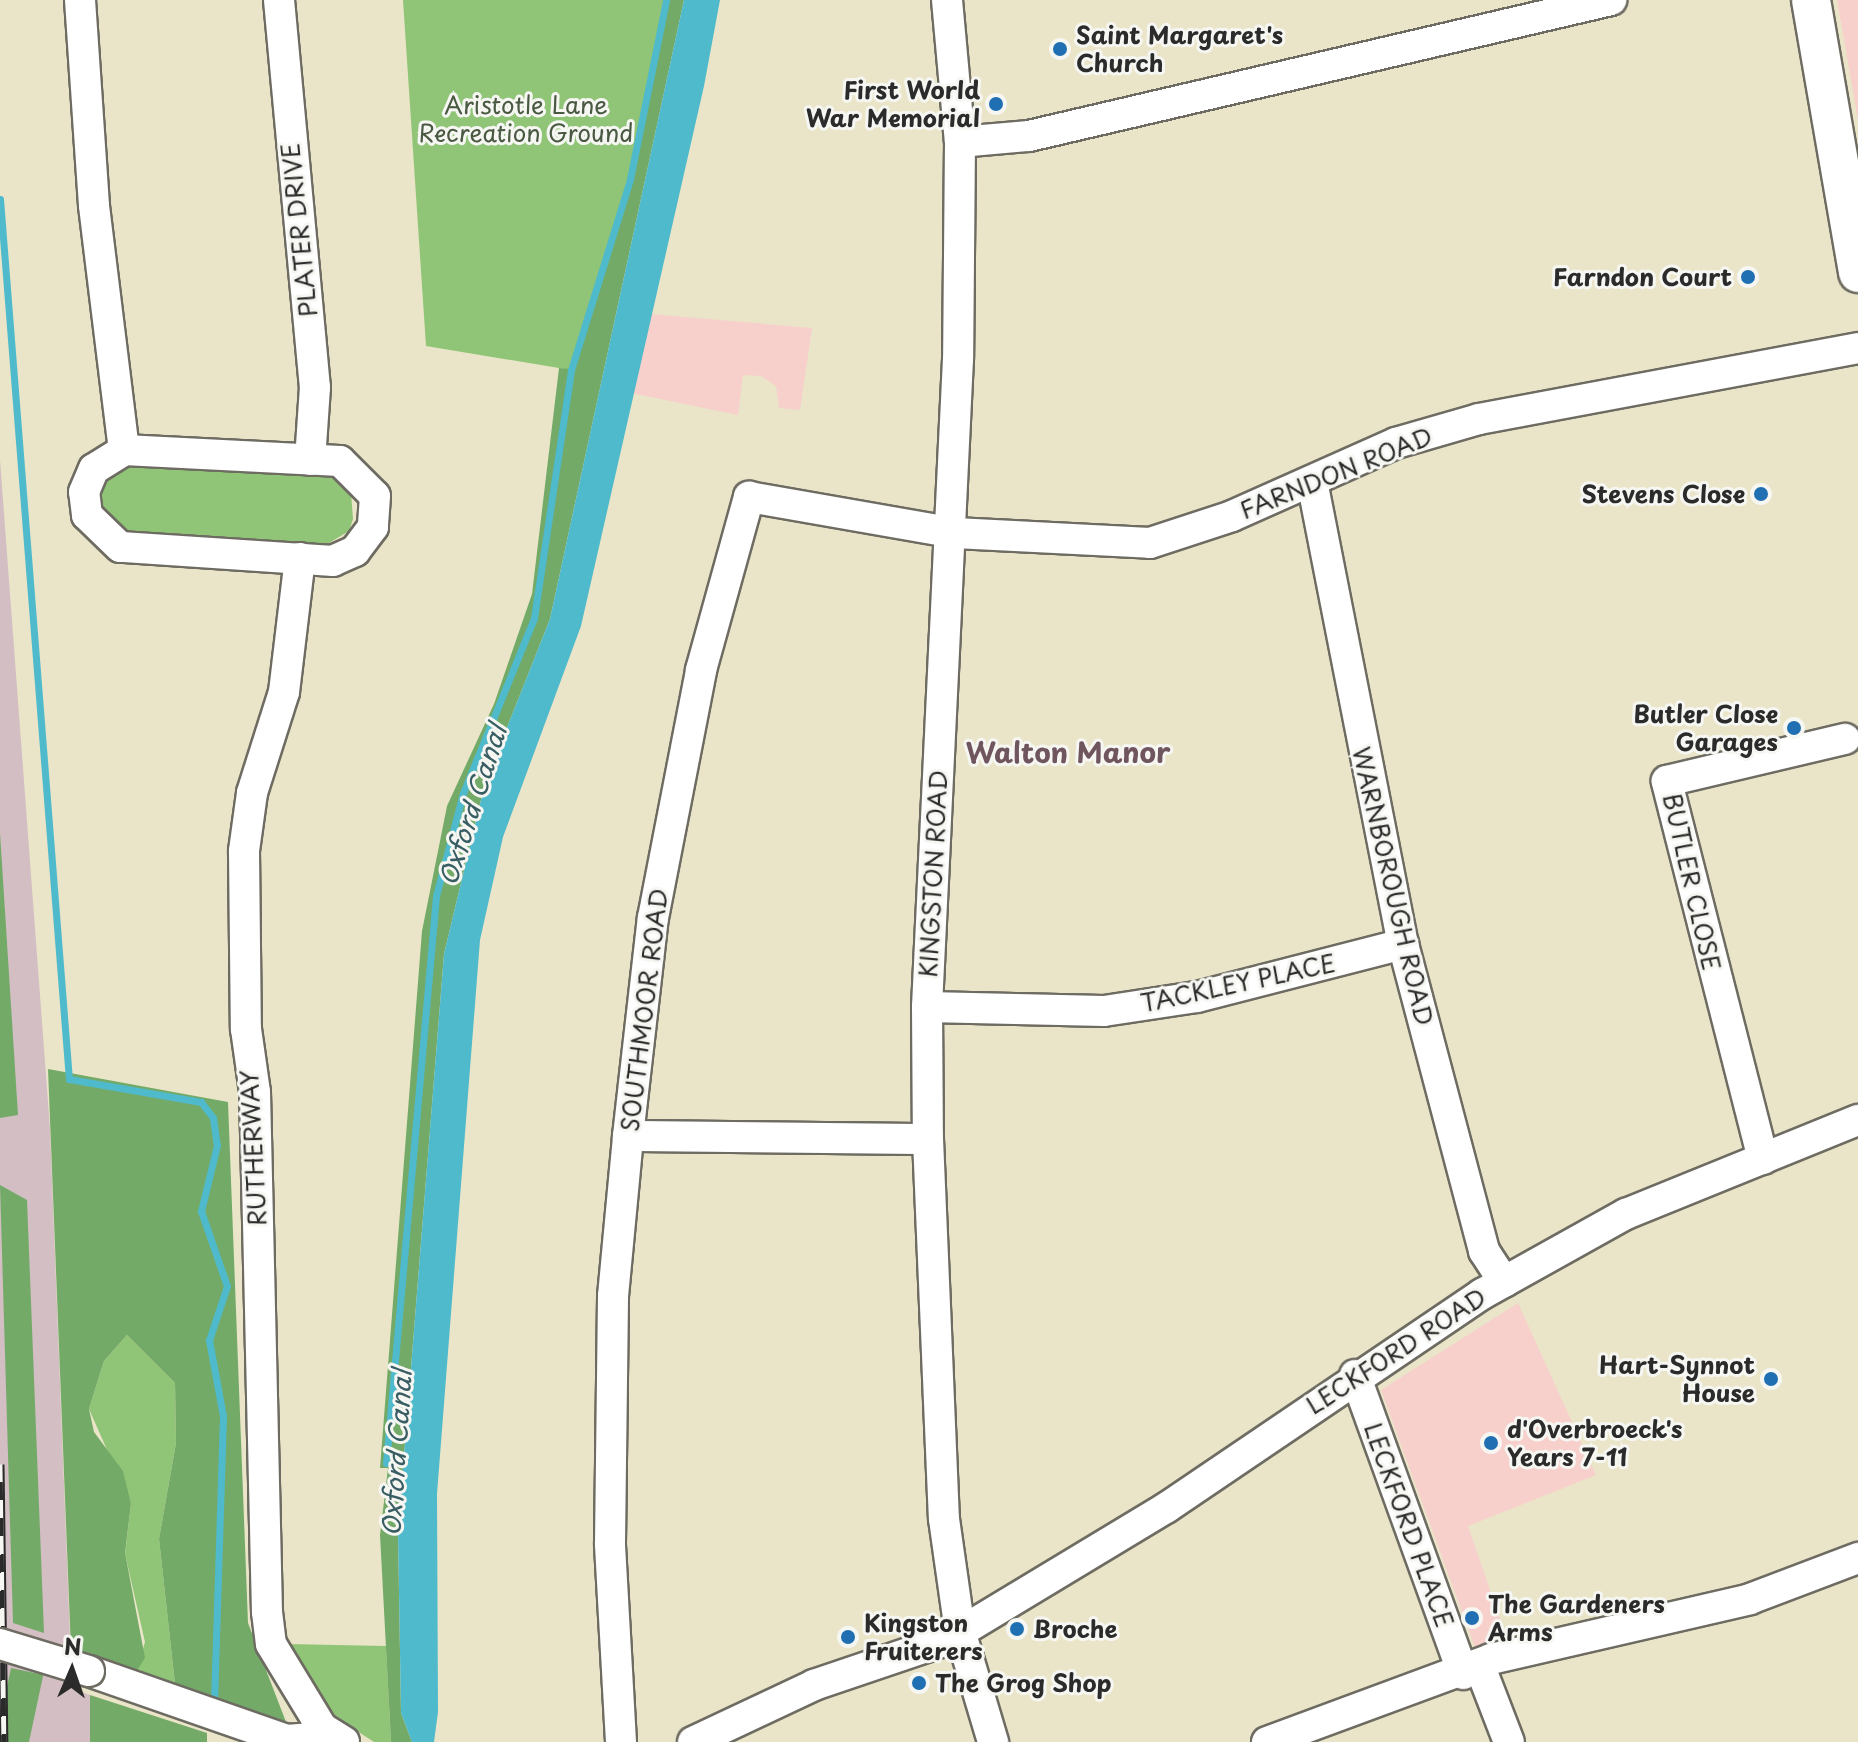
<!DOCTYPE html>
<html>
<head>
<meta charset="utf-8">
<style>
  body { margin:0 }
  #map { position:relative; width:1858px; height:1742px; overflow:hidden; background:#eae5c8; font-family:"Playpen Sans",sans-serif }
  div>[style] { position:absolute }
  .built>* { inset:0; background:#f7d0cc }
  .industrial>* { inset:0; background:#d2bec3 }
  .green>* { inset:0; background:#90c577 }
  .forest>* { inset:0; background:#74aa68; transform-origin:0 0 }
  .water>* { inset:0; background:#4fbacc }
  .stream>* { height:7px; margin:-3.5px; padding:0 3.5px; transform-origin:3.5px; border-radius:3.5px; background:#4fbacc }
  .roads { filter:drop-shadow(2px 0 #6e6c62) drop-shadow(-2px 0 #6e6c62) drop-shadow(0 2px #6e6c62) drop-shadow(0 -2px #6e6c62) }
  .minor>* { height:30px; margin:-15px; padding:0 15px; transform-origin:15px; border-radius:15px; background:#fff }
  .major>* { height:38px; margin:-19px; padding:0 19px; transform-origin:19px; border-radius:19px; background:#fff }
  .rail>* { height:9px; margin-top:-4.5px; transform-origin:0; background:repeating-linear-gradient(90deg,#f6f6f2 0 18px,#2b2b2b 0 36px); box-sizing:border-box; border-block:2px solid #2b2b2b }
  .bridges { filter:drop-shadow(2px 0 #6e6c62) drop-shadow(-2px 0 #6e6c62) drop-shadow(0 2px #6e6c62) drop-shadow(0 -2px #6e6c62) }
  .minor-bridge>* { height:30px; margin:-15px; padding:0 15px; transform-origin:15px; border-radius:15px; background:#fff }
  .dots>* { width:22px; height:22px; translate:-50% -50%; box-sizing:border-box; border:4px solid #f6f6f2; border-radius:50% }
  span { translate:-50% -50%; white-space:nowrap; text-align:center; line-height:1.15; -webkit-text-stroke:6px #f6f6f2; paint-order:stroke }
  .poi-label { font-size:24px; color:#2b2b2b; font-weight:700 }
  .left { translate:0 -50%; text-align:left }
  .right { translate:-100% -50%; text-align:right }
  .park-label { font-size:24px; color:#495942 }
  .street-label { font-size:24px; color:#2b2b2b }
  .water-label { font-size:26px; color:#385d63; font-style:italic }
  .quarter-label { font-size:28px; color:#6f555d; font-weight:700 }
  .north { position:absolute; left:32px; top:1630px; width:80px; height:80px; -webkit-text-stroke:6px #f6f6f2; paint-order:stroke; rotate:2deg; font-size:22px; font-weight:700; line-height:32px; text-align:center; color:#2b2b2b }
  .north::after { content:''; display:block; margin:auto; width:28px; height:36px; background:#2b2b2b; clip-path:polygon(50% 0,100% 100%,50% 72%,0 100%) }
</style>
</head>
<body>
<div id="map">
  <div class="built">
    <div style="clip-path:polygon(1837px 0,1858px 0,1858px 120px)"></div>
    <div style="clip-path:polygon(650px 314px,812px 328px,800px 410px,779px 408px,776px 386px,761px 376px,743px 375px,738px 415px,631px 393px)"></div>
    <div style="clip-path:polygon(1518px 1303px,1596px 1475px,1468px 1526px,1508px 1642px,1477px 1653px,1381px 1390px)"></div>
  </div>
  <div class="industrial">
    <div style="clip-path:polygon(0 460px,50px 1129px,72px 1688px,90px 1695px,90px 1742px,0 1742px)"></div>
  </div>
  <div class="green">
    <div style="clip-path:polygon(403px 0,666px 0,630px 179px,571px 370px,426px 346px)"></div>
    <div style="clip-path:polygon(114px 464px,327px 473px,351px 492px,353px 519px,349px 531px,324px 546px,121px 532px,106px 527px,93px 481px)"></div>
    <div style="clip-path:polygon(127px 1335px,175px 1383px,176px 1443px,159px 1539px,175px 1684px,136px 1672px,145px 1642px,125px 1554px,131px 1504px,89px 1409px,104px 1361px)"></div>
    <div style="clip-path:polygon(286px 1644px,386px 1646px,391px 1742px,374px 1742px,331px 1714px)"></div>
  </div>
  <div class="forest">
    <div style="clip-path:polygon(666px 0,684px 0,550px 619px,485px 783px,444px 954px,398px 1531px,401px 1713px,412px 1742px,391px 1742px,380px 1535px,388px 1468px,380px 1468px,422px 931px,447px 806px,494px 704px,532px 594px,559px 368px,571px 369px,617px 227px)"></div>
    <div style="clip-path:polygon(0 833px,18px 1115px,0 1118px)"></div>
    <div style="clip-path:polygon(48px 1069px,228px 1102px,248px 1623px,286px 1722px,175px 1684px,159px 1539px,176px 1443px,175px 1383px,127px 1335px,104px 1361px,89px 1409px,94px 1432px,123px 1471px,131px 1504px,125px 1553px,145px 1658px,136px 1672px,71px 1650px)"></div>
    <div style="clip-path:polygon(0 1185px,27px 1200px,44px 1633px,13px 1623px)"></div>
    <div style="left:11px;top:1668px;width:33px;height:74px;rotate:12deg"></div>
    <div style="clip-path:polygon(90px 1695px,207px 1733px,207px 1742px,90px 1742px)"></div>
  </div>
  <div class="water">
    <div style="clip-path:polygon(684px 0,720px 0,704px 86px,581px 626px,503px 837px,480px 940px,437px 1494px,438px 1712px,434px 1742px,412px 1742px,401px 1713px,398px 1531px,444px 954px,485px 783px,550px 619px)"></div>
  </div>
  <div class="stream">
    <div style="left:0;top:199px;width:883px;rotate:85.52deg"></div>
    <div style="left:69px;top:1079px;width:134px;rotate:9.9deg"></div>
    <div style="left:201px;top:1102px;width:20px;rotate:53deg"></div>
    <div style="left:213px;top:1118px;width:27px;rotate:82deg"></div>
    <div style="left:217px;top:1145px;width:68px;rotate:103.6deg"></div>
    <div style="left:201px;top:1211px;width:79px;rotate:70.9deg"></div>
    <div style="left:227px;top:1286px;width:57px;rotate:108.4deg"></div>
    <div style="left:209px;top:1340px;width:77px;rotate:79.6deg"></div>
    <div style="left:223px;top:1416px;width:292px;rotate:91.8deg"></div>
    <div style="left:386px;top:1463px;width:569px;rotate:-84.96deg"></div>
    <div style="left:436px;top:896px;width:106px;rotate:-75.3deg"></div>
    <div style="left:463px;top:793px;width:189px;rotate:-67.9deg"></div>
    <div style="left:534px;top:618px;width:251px;rotate:-81.5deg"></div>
    <div style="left:571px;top:370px;width:200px;rotate:-72.8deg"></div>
    <div style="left:630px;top:179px;width:183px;rotate:-78.6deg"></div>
  </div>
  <div class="roads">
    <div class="minor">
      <div style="left:80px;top:0;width:206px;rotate:86.1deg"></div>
      <div style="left:94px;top:206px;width:246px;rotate:83deg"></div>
      <div style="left:279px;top:0;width:389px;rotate:84.7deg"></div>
      <div style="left:315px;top:387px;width:73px;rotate:93.9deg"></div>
      <div style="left:947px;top:0;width:143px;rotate:84.8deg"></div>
      <div style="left:960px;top:142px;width:217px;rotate:90.5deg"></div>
      <div style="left:958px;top:359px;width:649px;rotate:92.74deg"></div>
      <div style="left:927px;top:1007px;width:132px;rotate:89.6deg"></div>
      <div style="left:928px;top:1139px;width:380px;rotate:87.6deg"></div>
      <div style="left:944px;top:1519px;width:113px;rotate:81.9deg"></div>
      <div style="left:960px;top:1631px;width:116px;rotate:73.4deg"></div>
      <div style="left:960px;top:142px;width:69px;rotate:-5deg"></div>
      <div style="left:1029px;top:136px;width:598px;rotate:-13.15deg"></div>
      <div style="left:124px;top:450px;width:216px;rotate:2.9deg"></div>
      <div style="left:340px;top:461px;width:49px;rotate:45deg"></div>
      <div style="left:375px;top:496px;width:31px;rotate:94deg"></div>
      <div style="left:373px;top:527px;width:30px;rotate:127deg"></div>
      <div style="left:355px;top:551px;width:24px;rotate:156deg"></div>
      <div style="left:333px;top:561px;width:213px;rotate:-176.2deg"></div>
      <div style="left:120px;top:547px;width:46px;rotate:-135.9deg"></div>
      <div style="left:87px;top:515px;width:23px;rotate:-97deg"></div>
      <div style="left:84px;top:492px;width:25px;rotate:-67deg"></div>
      <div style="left:94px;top:469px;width:36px;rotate:-32deg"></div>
      <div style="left:1312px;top:481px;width:472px;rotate:78.9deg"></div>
      <div style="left:1403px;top:944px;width:318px;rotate:75.2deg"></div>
      <div style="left:1484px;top:1251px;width:37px;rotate:57deg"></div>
      <div style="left:300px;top:558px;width:135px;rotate:96.8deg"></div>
      <div style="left:284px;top:692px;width:106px;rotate:107.6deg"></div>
      <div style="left:252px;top:793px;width:59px;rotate:97.9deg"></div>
      <div style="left:244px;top:851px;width:178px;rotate:89.4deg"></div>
      <div style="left:246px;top:1029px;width:64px;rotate:81.9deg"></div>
      <div style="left:255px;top:1092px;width:520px;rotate:88.68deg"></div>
      <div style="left:267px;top:1612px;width:32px;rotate:83deg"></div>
      <div style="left:271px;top:1644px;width:98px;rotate:58.7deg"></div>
      <div style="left:927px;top:1007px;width:177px;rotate:1.3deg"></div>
      <div style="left:1104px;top:1011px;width:94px;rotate:-8.6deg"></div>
      <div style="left:1197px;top:997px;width:213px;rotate:-14.4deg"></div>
      <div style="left:628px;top:1136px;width:300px;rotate:0.6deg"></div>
      <div style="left:1763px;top:1159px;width:390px;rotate:-104.3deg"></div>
      <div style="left:1667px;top:781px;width:183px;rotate:-13.3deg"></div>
      <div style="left:1355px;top:1375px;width:318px;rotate:70.1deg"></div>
      <div style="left:1480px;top:1667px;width:80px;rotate:68.9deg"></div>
      <div style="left:89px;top:1671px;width:210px;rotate:19.2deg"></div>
      <div style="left:287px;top:1740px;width:22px;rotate:-5deg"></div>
      <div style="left:309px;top:1738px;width:16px;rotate:-38deg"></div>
      <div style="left:322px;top:1728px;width:26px;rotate:32deg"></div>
      <div style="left:621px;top:1742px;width:199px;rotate:-93.2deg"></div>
      <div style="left:610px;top:1543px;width:247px;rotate:-89.3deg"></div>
      <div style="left:613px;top:1296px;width:161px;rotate:-84.6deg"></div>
      <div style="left:628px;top:1136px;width:219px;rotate:-83.5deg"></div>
      <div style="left:653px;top:918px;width:253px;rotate:-79deg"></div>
      <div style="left:701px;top:670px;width:180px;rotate:-74.5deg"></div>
      <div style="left:749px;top:497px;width:209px;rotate:9.9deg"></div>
      <div style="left:955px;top:533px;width:195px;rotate:2.9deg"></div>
      <div style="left:1150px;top:543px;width:86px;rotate:-18.2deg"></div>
      <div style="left:1232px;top:516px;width:180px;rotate:-24deg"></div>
      <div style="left:1396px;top:443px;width:86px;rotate:-16.1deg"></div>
      <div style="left:1479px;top:419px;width:386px;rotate:-10.6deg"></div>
      <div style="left:693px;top:1742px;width:134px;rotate:-25.2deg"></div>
      <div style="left:814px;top:1685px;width:140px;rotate:-18.7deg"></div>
      <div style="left:947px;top:1640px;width:256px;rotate:-31.1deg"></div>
      <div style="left:1166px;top:1508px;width:382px;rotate:-34.1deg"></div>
      <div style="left:1482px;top:1294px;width:165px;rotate:-29.1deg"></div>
      <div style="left:1626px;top:1214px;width:250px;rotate:-22.1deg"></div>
      <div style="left:1267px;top:1742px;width:239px;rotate:-20.3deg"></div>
      <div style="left:1491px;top:1659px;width:266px;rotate:-13deg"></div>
      <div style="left:1750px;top:1599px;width:116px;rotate:-20.8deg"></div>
    </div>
    <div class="major">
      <div style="left:1811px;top:0;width:277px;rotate:80.2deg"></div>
    </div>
  </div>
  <div class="rail">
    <div style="left:0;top:1464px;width:278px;rotate:89.2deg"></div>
  </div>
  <div class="bridges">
    <div class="minor-bridge">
      <div style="left:0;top:1644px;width:93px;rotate:16.9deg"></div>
    </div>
  </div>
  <div class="dots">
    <div style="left:1060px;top:49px;background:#1f6fb2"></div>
    <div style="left:996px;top:104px;background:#1f6fb2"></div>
    <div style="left:1748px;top:277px;background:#1f6fb2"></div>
    <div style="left:1761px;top:494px;background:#1f6fb2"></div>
    <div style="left:1794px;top:728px;background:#1f6fb2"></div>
    <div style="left:1771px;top:1379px;background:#1f6fb2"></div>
    <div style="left:1491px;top:1443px;background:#1f6fb2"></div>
    <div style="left:1472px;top:1618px;background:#1f6fb2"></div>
    <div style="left:1017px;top:1629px;background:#1f6fb2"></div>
    <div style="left:848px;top:1637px;background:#1f6fb2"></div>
    <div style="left:919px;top:1683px;background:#1f6fb2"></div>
  </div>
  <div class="poi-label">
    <span class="left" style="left:1076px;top:49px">Saint Margaret's<br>Church</span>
    <span class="right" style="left:980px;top:104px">First World<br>War Memorial</span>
    <span class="right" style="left:1732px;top:277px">Farndon Court</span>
    <span class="right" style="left:1745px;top:494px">Stevens Close</span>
    <span class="right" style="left:1778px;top:728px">Butler Close<br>Garages</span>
    <span class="right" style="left:1755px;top:1379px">Hart-Synnot<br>House</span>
    <span class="left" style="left:1507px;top:1443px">d'Overbroeck's<br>Years 7-11</span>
    <span class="left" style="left:1488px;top:1618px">The Gardeners<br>Arms</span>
    <span class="left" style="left:864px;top:1637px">Kingston<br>Fruiterers</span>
    <span class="left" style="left:1033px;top:1629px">Broche</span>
    <span class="left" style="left:935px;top:1683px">The Grog Shop</span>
  </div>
  <div class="park-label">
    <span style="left:526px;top:119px">Aristotle Lane<br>Recreation Ground</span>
  </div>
  <div class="street-label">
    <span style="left:299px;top:230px;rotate:-96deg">PLATER DRIVE</span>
    <span style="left:1336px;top:473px;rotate:-22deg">FARNDON ROAD</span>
    <span style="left:933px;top:874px;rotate:-87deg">KINGSTON ROAD</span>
    <span style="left:1692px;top:882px;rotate:77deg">BUTLER CLOSE</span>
    <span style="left:1393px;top:886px;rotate:77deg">WARNBOROUGH ROAD</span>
    <span style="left:1238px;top:983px;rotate:-12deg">TACKLEY PLACE</span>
    <span style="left:644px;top:1010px;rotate:-83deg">SOUTHMOOR ROAD</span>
    <span style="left:253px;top:1148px;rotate:-93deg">RUTHERWAY</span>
    <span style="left:1396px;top:1351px;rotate:-33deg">LECKFORD ROAD</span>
    <span style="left:1409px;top:1525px;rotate:70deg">LECKFORD PLACE</span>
  </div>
  <div class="water-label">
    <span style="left:472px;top:805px;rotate:-72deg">Oxford Canal</span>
    <span style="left:396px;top:1453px;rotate:-86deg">Oxford Canal</span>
  </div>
  <div class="quarter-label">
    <span style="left:1068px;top:752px">Walton Manor</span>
  </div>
  <div class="north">N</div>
</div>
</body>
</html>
